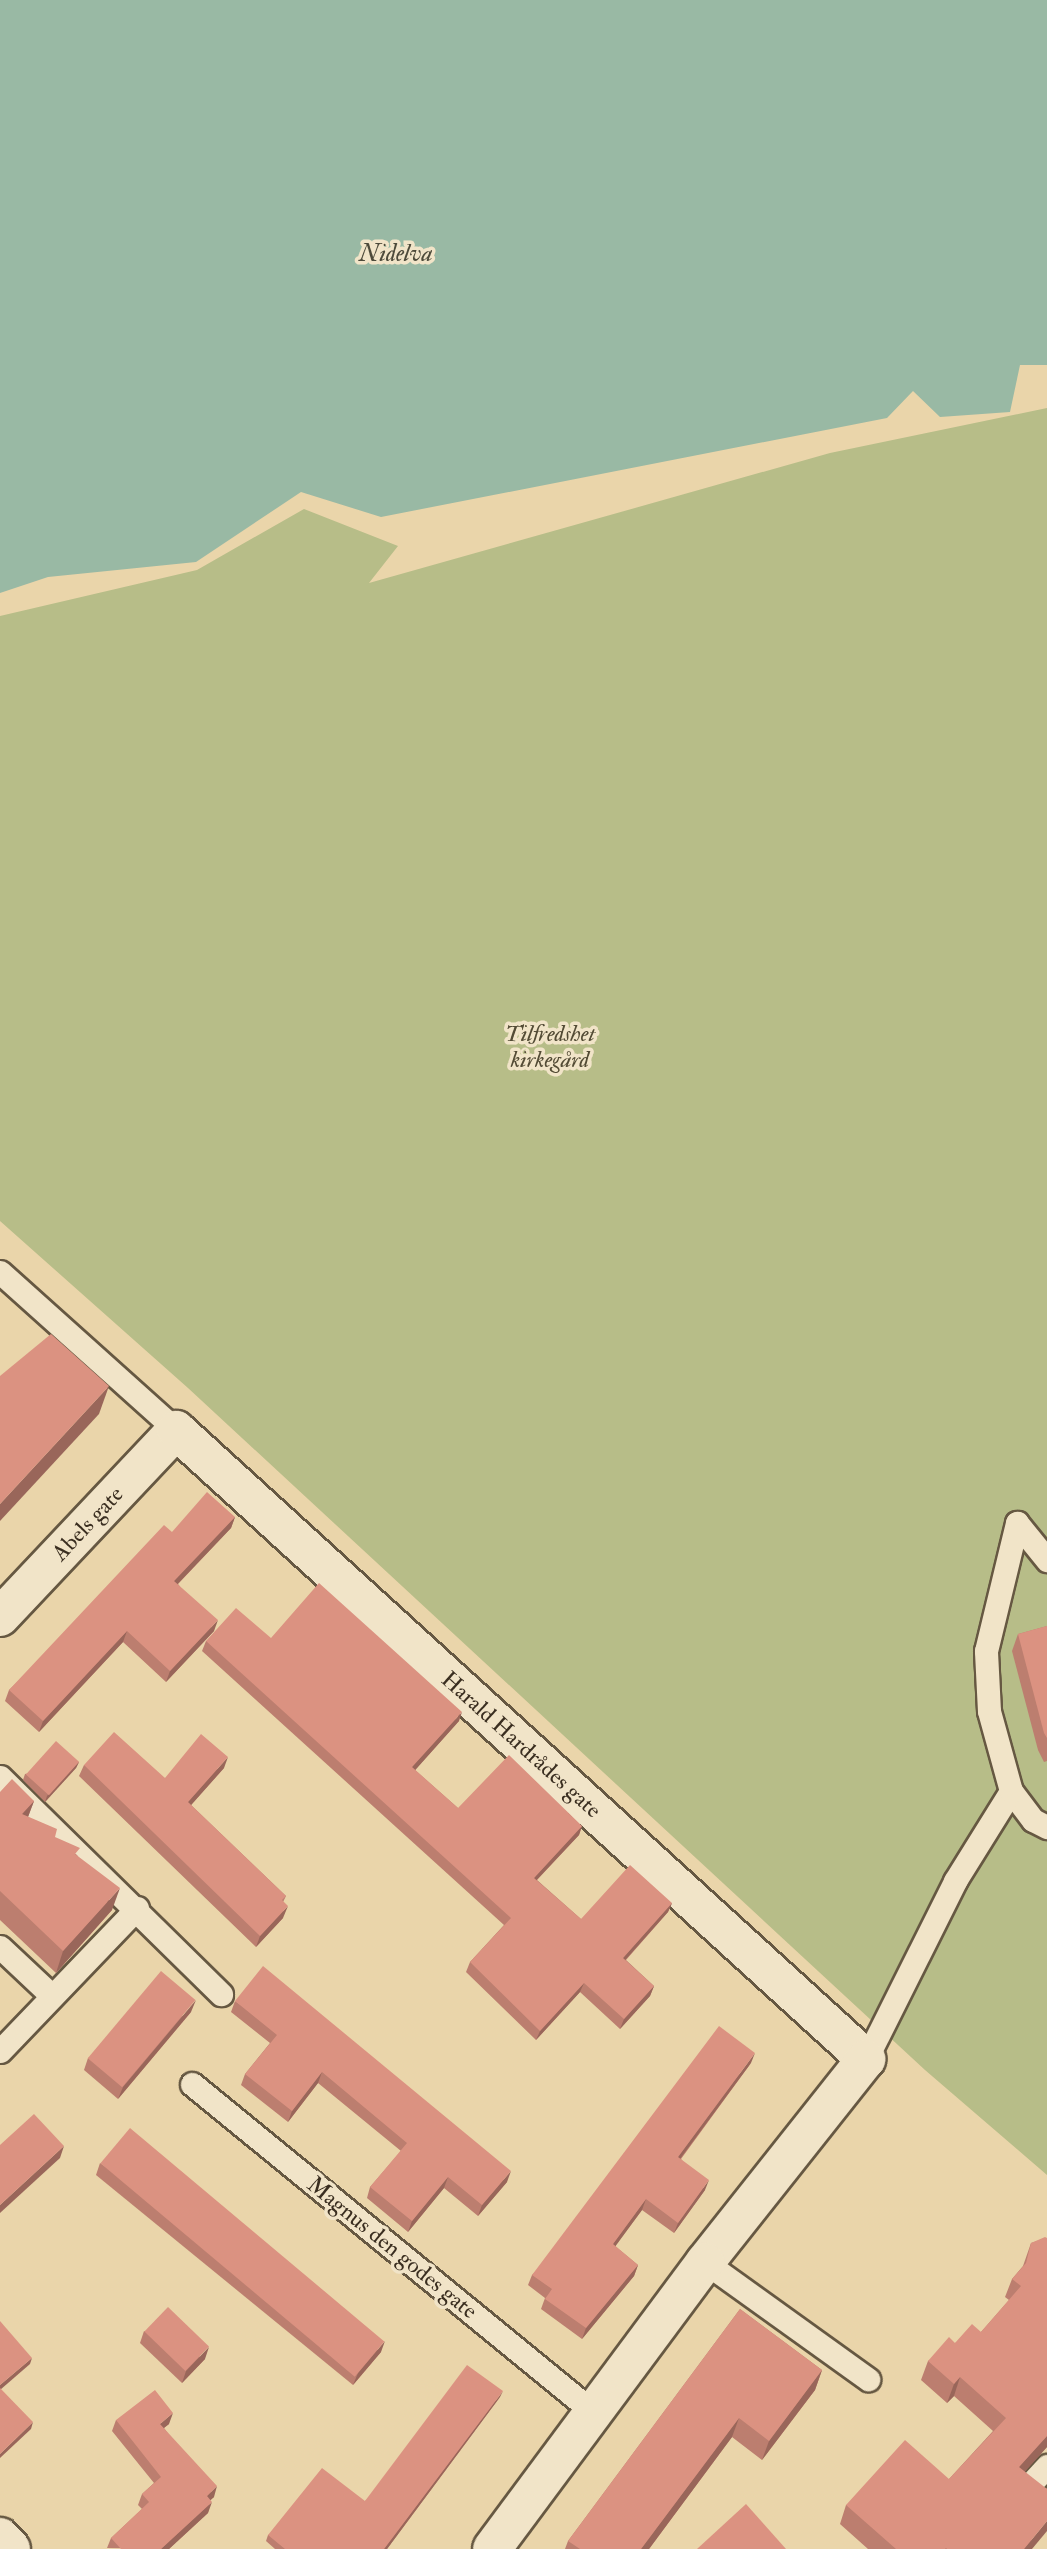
<!DOCTYPE html>
<html>
<head>
<meta charset="utf-8">
<style>
  body { margin:0 }
  #map { position:relative; width:1047px; height:2549px; overflow:hidden; background:#ead5aa; font-family:"IM FELL Double Pica",serif }
  div>[style] { position:absolute }
  .green>* { inset:0; background:#b7bd88 }
  .water>* { inset:0; background:#99b9a4 }
  .roads { filter:drop-shadow(2px 0 #665842) drop-shadow(-2px 0 #665842) drop-shadow(0 2px #665842) drop-shadow(0 -2px #665842) }
  .service>* { height:23px; margin:-11.5px; padding:0 11.5px; transform-origin:11.5px; border-radius:11.5px; background:#f1e4c8 }
  .minor>* { height:38px; margin:-19px; padding:0 19px; transform-origin:19px; border-radius:19px; background:#f1e4c8 }
  .wall>* { inset:0; background:#bc7e6f }
  .shaded-wall>* { inset:0; background:#99665a }
  .building>* { inset:0; background:#db9281; transform-origin:0 0 }
  span { translate:-50% -50%; white-space:nowrap; text-align:center; line-height:1.15; -webkit-text-stroke:7px #f1e4c8; paint-order:stroke }
  .park-label { font-size:23px; color:#534b35; font-style:italic }
  .street-label { font-size:23px; color:#3a2e20 }
  .water-label { font-size:24px; color:#4d4a3a; font-style:italic }
</style>
</head>
<body>
<div id="map">
  <div class="green">
    <div style="clip-path:polygon(1047px 408px,1047px 2175px,925px 2070px,188px 1388px,0 1221px,0 616px,197px 570px,304px 509px,398px 546px,369px 583px,830px 453px)"></div>
  </div>
  <div class="water">
    <div style="clip-path:polygon(0 0,1047px 0,1047px 365px,1020px 365px,1010px 412px,940px 417px,913px 391px,887px 418px,381px 517px,301px 492px,196px 562px,48px 577px,0 593px)"></div>
  </div>
  <div class="roads">
    <div class="service">
      <div style="left:0;top:1272px;width:237px;rotate:41.9deg"></div>
      <div style="left:0;top:1777px;width:310px;rotate:44.5deg"></div>
      <div style="left:1011px;top:1791px;width:36px;rotate:53deg"></div>
      <div style="left:1033px;top:1820px;width:16px;rotate:27deg"></div>
      <div style="left:0;top:1947px;width:71px;rotate:43.3deg"></div>
      <div style="left:0;top:2051px;width:198px;rotate:-46.2deg"></div>
      <div style="left:866px;top:2059px;width:199px;rotate:-63.4deg"></div>
      <div style="left:955px;top:1881px;width:106px;rotate:-58.1deg"></div>
      <div style="left:1011px;top:1791px;width:83px;rotate:-105.4deg"></div>
      <div style="left:989px;top:1711px;width:60px;rotate:-92.9deg"></div>
      <div style="left:986px;top:1651px;width:132px;rotate:-76.4deg"></div>
      <div style="left:1017px;top:1523px;width:48px;rotate:51deg"></div>
      <div style="left:192px;top:2084px;width:517px;rotate:39.27deg"></div>
      <div style="left:705px;top:2262px;width:201px;rotate:35.7deg"></div>
      <div style="left:1035px;top:2479px;width:18px;rotate:-47deg"></div>
    </div>
    <div class="minor">
      <div style="left:0;top:1617px;width:257px;rotate:-46.7deg"></div>
      <div style="left:176px;top:1430px;width:934px;rotate:42.35deg"></div>
      <div style="left:866px;top:2059px;width:259px;rotate:128.4deg"></div>
      <div style="left:705px;top:2262px;width:357px;rotate:126.6deg"></div>
      <div style="left:0;top:2537px;width:16px;rotate:47deg"></div>
    </div>
  </div>
  <div class="wall">
    <div style="clip-path:polygon(235px 1517px,231px 1528px,178px 1584px,214px 1631px,166px 1682px,123px 1642px,39px 1732px,5px 1701px,9px 1690px,172px 1532px)"></div>
    <div style="clip-path:polygon(1047px 1626px,1047px 1761px,1044px 1762px,1038px 1750px,1012px 1651px,1018px 1634px)"></div>
    <div style="clip-path:polygon(271px 1638px,459px 1721px,415px 1770px,458px 1808px,582px 1826px,579px 1835px,537px 1880px,581px 1919px,672px 1903px,668px 1912px,626px 1960px,654px 1986px,650px 1996px,620px 2029px,580px 1992px,536px 2040px,466px 1972px,470px 1962px,504px 1925px,202px 1651px,206px 1641px)"></div>
    <div style="clip-path:polygon(79px 1762px,76px 1768px,45px 1802px,23px 1780px,25px 1774px)"></div>
    <div style="clip-path:polygon(84px 1765px,165px 1778px,224px 1768px,191px 1805px,286px 1896px,283px 1902px,283px 1918px,256px 1947px,79px 1776px)"></div>
    <div style="clip-path:polygon(0 1792px,34px 1801px,28px 1817px,77px 1855px,112px 1910px,56px 1973px,0 1920px)"></div>
    <div style="clip-path:polygon(235px 2001px,507px 2182px,478px 2216px,444px 2188px,408px 2232px,367px 2198px,370px 2187px,401px 2151px,318px 2083px,288px 2122px,241px 2085px,245px 2074px,270px 2043px,231px 2012px)"></div>
    <div style="clip-path:polygon(191px 2012px,118px 2099px,84px 2070px,88px 2058px)"></div>
    <div style="clip-path:polygon(751px 2063px,681px 2159px,705px 2190px,674px 2233px,642px 2210px,615px 2246px,638px 2265px,634px 2276px,582px 2339px,541px 2309px,545px 2298px,528px 2285px,532px 2275px)"></div>
    <div style="clip-path:polygon(100px 2163px,381px 2352px,353px 2385px,96px 2175px)"></div>
    <div style="clip-path:polygon(1047px 2238px,1047px 2447px,1025px 2471px,1032px 2549px,868px 2549px,840px 2524px,846px 2505px,949px 2479px,993px 2431px,954px 2396px,947px 2403px,921px 2380px,928px 2361px,955px 2343px,981px 2332px,1009px 2300px,1005px 2297px,1012px 2279px,1023px 2266px,1031px 2243px)"></div>
    <div style="clip-path:polygon(740px 2309px,822px 2370px,815px 2390px,762px 2460px,732px 2437px,649px 2549px,565px 2549px,568px 2541px)"></div>
    <div style="clip-path:polygon(144px 2331px,205px 2359px,182px 2383px,140px 2343px)"></div>
    <div style="clip-path:polygon(500px 2397px,387px 2549px,275px 2549px,266px 2541px,268px 2535px,365px 2501px)"></div>
    <div style="clip-path:polygon(116px 2420px,169px 2424px,164px 2428px,214px 2497px,210px 2500px,208px 2513px,169px 2549px,107px 2548px,111px 2538px,142px 2509px,138px 2505px,142px 2494px,154px 2483px,112px 2431px)"></div>
  </div>
  <div class="shaded-wall">
    <div style="clip-path:polygon(109px 1386px,99px 1414px,0 1521px,0 1504px)"></div>
    <div style="clip-path:polygon(235px 1517px,231px 1528px,170px 1592px,174px 1581px)"></div>
    <div style="clip-path:polygon(218px 1620px,214px 1631px,166px 1682px,170px 1671px)"></div>
    <div style="clip-path:polygon(127px 1631px,123px 1642px,39px 1732px,43px 1721px)"></div>
    <div style="clip-path:polygon(462px 1712px,459px 1721px,409px 1777px,412px 1767px)"></div>
    <div style="clip-path:polygon(228px 1757px,224px 1768px,184px 1813px,188px 1802px)"></div>
    <div style="clip-path:polygon(79px 1762px,76px 1768px,45px 1802px,47px 1796px)"></div>
    <div style="clip-path:polygon(34px 1801px,26px 1822px,22px 1814px)"></div>
    <div style="clip-path:polygon(582px 1826px,579px 1835px,530px 1887px,534px 1878px)"></div>
    <div style="clip-path:polygon(120px 1888px,112px 1910px,56px 1973px,63px 1951px)"></div>
    <div style="clip-path:polygon(672px 1903px,668px 1912px,619px 1967px,623px 1958px)"></div>
    <div style="clip-path:polygon(288px 1906px,283px 1918px,256px 1947px,260px 1936px)"></div>
    <div style="clip-path:polygon(584px 1983px,580px 1992px,536px 2040px,540px 2031px)"></div>
    <div style="clip-path:polygon(654px 1986px,650px 1996px,620px 2029px,624px 2019px)"></div>
    <div style="clip-path:polygon(196px 2000px,191px 2012px,118px 2099px,123px 2087px)"></div>
    <div style="clip-path:polygon(755px 2053px,751px 2063px,674px 2167px,678px 2157px)"></div>
    <div style="clip-path:polygon(322px 2072px,318px 2083px,288px 2122px,292px 2111px)"></div>
    <div style="clip-path:polygon(64px 2146px,60px 2158px,0 2213px,0 2205px)"></div>
    <div style="clip-path:polygon(511px 2171px,507px 2182px,478px 2216px,482px 2205px)"></div>
    <div style="clip-path:polygon(448px 2177px,444px 2188px,408px 2232px,412px 2221px)"></div>
    <div style="clip-path:polygon(709px 2180px,705px 2190px,674px 2233px,678px 2223px)"></div>
    <div style="clip-path:polygon(646px 2199px,642px 2210px,609px 2255px,613px 2244px)"></div>
    <div style="clip-path:polygon(638px 2265px,634px 2276px,582px 2339px,586px 2328px)"></div>
    <div style="clip-path:polygon(385px 2341px,381px 2352px,353px 2385px,358px 2373px)"></div>
    <div style="clip-path:polygon(209px 2347px,205px 2359px,182px 2383px,186px 2371px)"></div>
    <div style="clip-path:polygon(32px 2358px,30px 2364px,0 2390px,0 2385px)"></div>
    <div style="clip-path:polygon(822px 2370px,815px 2390px,762px 2460px,769px 2441px)"></div>
    <div style="clip-path:polygon(960px 2377px,954px 2396px,947px 2403px,954px 2384px)"></div>
    <div style="clip-path:polygon(503px 2391px,500px 2397px,387px 2549px,384px 2549px)"></div>
    <div style="clip-path:polygon(173px 2413px,169px 2424px,156px 2434px,160px 2424px)"></div>
    <div style="clip-path:polygon(739px 2418px,732px 2437px,649px 2549px,641px 2549px)"></div>
    <div style="clip-path:polygon(33px 2422px,31px 2429px,0 2458px,0 2454px)"></div>
    <div style="clip-path:polygon(1047px 2436px,1047px 2447px,1013px 2485px,1019px 2467px)"></div>
    <div style="clip-path:polygon(217px 2486px,214px 2497px,203px 2507px,207px 2496px)"></div>
    <div style="clip-path:polygon(212px 2502px,208px 2513px,169px 2549px,161px 2549px)"></div>
    <div style="clip-path:polygon(1047px 2521px,1047px 2531px,1032px 2549px,1024px 2549px)"></div>
  </div>
  <div class="building">
    <div style="clip-path:polygon(51px 1334px,109px 1386px,0 1504px,0 1376px)"></div>
    <div style="clip-path:polygon(207px 1492px,235px 1517px,174px 1581px,218px 1620px,170px 1671px,127px 1631px,43px 1721px,9px 1690px,164px 1525px,172px 1532px)"></div>
    <div style="clip-path:polygon(319px 1583px,462px 1712px,412px 1767px,458px 1808px,509px 1755px,582px 1826px,534px 1878px,581px 1919px,630px 1865px,672px 1903px,623px 1958px,654px 1986px,624px 2019px,584px 1983px,540px 2031px,470px 1962px,511px 1918px,206px 1641px,236px 1608px,271px 1638px)"></div>
    <div style="clip-path:polygon(1047px 1626px,1047px 1738px,1044px 1733px,1018px 1634px)"></div>
    <div style="clip-path:polygon(114px 1732px,165px 1778px,201px 1734px,228px 1757px,188px 1802px,286px 1896px,282px 1900px,288px 1906px,260px 1936px,84px 1765px)"></div>
    <div style="left:56px;top:1741px;width:31px;height:45px;rotate:42deg"></div>
    <div style="clip-path:polygon(12px 1779px,34px 1801px,22px 1814px,57px 1829px,55px 1837px,80px 1848px,75px 1854px,120px 1888px,63px 1951px,0 1891px,0 1792px)"></div>
    <div style="clip-path:polygon(263px 1966px,511px 2171px,482px 2205px,448px 2177px,412px 2221px,370px 2187px,407px 2143px,322px 2072px,292px 2111px,245px 2074px,277px 2035px,235px 2001px)"></div>
    <div style="left:161px;top:1971px;width:45px;height:114px;rotate:40deg"></div>
    <div style="clip-path:polygon(719px 2026px,755px 2053px,678px 2157px,709px 2180px,678px 2223px,646px 2199px,613px 2244px,638px 2265px,586px 2328px,545px 2299px,552px 2289px,532px 2275px)"></div>
    <div style="clip-path:polygon(34px 2114px,64px 2146px,0 2205px,0 2145px)"></div>
    <div style="left:130px;top:2128px;width:332px;height:46px;rotate:40deg"></div>
    <div style="clip-path:polygon(1045px 2237px,1047px 2238px,1047px 2436px,1019px 2467px,1047px 2489px,1047px 2521px,1024px 2549px,947px 2549px,946px 2548px,945px 2549px,896px 2549px,846px 2505px,905px 2440px,949px 2479px,1006px 2418px,960px 2377px,954px 2384px,928px 2361px,949px 2337px,955px 2343px,972px 2324px,981px 2332px,1021px 2286px,1012px 2279px,1026px 2263px,1031px 2243px)"></div>
    <div style="left:168px;top:2307px;width:57px;height:34px;rotate:44deg"></div>
    <div style="clip-path:polygon(740px 2309px,822px 2370px,769px 2441px,739px 2418px,641px 2549px,580px 2549px,568px 2541px)"></div>
    <div style="clip-path:polygon(0 2321px,32px 2358px,0 2385px)"></div>
    <div style="clip-path:polygon(467px 2365px,503px 2391px,384px 2549px,285px 2549px,268px 2535px,322px 2468px,365px 2501px)"></div>
    <div style="clip-path:polygon(0 2388px,33px 2422px,0 2454px)"></div>
    <div style="clip-path:polygon(155px 2390px,173px 2413px,160px 2424px,217px 2486px,207px 2496px,212px 2502px,161px 2549px,121px 2549px,111px 2538px,149px 2502px,142px 2494px,161px 2477px,116px 2420px)"></div>
    <div style="clip-path:polygon(746px 2504px,786px 2549px,697px 2549px)"></div>
  </div>
  <div class="park-label">
    <span style="left:550px;top:1047px">Tilfredshet<br>kirkegård</span>
  </div>
  <div class="street-label">
    <span style="left:88px;top:1524px;rotate:-47deg">Abels gate</span>
    <span style="left:521px;top:1745px;rotate:42deg">Harald Hardrådes gate</span>
    <span style="left:392px;top:2248px;rotate:39deg">Magnus den godes gate</span>
  </div>
  <div class="water-label">
    <span style="left:396px;top:254px">Nidelva</span>
  </div>
</div>
</body>
</html>
